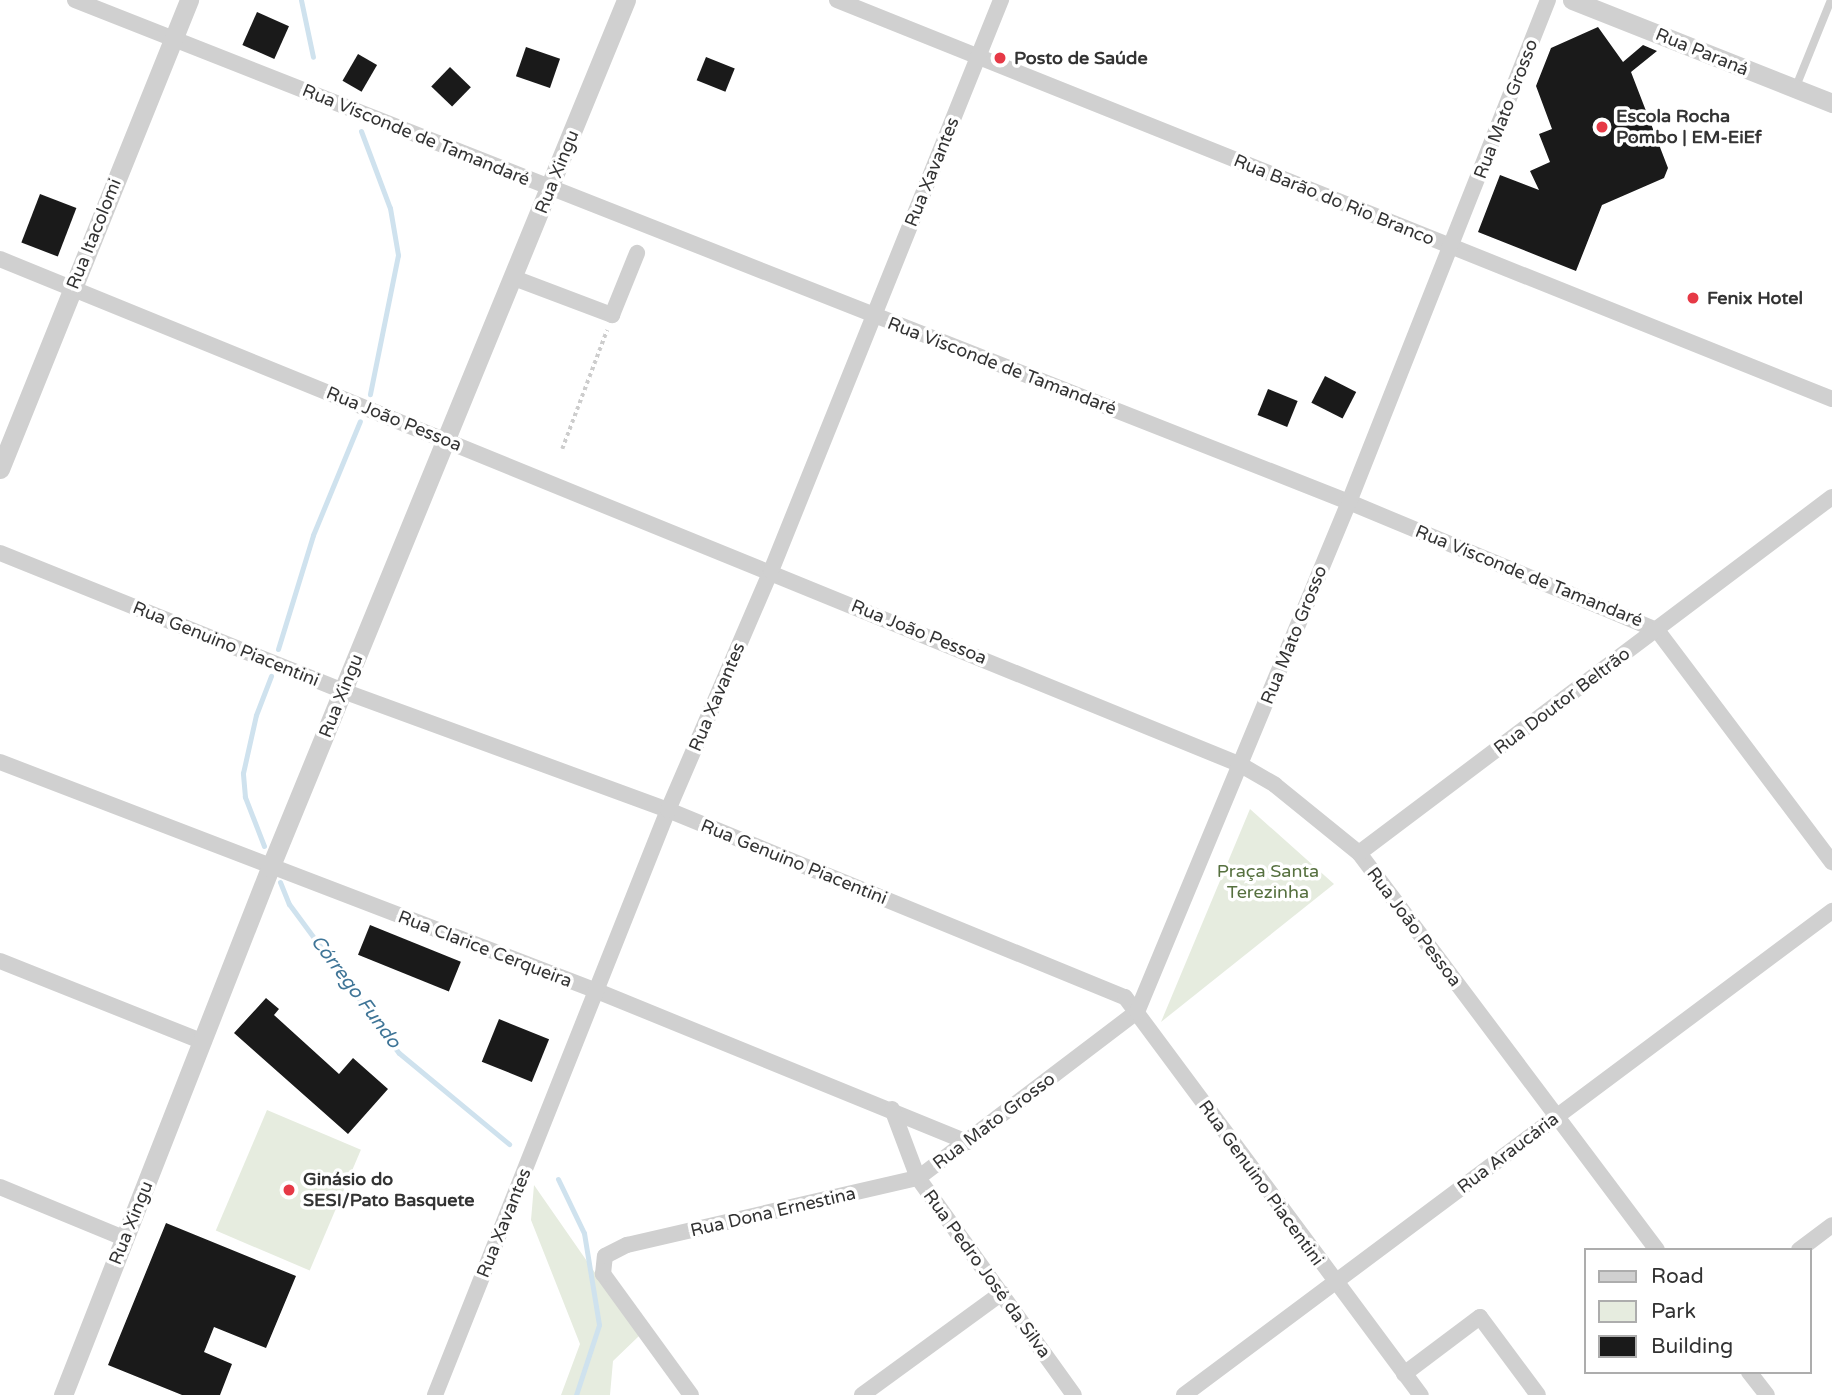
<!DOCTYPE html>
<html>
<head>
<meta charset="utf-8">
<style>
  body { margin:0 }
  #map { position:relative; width:1832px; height:1395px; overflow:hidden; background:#fff; font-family:"Varela Round",sans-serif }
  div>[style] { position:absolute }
  .green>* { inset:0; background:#e6ecdf; transform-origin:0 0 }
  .stream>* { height:5px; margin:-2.5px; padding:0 2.5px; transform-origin:2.5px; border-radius:2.5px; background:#cfe2ee }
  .building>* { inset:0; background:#1a1a1a; transform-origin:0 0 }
  .path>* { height:3.5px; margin-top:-1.75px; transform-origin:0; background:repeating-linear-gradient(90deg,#cdcdcd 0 3.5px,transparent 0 7px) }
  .service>* { height:8px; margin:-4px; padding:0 4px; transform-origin:4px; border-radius:4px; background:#d0d0d0 }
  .minor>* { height:16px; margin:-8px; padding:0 8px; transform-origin:8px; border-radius:8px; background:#d0d0d0 }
  .tertiary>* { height:19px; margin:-9.5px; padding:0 9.5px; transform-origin:9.5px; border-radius:9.5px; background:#d0d0d0 }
  .dots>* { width:19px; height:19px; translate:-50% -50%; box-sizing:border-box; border:4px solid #fff; border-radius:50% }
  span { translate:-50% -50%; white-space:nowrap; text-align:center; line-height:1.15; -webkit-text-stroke:7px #fff; paint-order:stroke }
  .street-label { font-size:18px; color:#333 }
  .poi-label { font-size:18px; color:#333; font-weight:700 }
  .left { translate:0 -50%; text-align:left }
  .park-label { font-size:18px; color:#56703f }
  .water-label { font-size:19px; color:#3f7597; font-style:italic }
  .legend { position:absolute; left:1584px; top:1248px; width:228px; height:126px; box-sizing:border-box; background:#fff; border:2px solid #adadad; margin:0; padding:9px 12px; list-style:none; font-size:21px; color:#333 }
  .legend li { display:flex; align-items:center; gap:14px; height:35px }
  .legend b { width:35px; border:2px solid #adadad }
</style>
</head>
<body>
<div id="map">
  <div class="green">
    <div style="clip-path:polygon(1250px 809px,1334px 884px,1161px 1022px)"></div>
    <div style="left:267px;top:1110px;width:102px;height:131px;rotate:23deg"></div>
    <div style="clip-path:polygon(534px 1185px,639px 1336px,613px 1361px,610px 1395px,561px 1395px,580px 1344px,531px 1220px)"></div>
  </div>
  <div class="stream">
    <div style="left:301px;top:0;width:58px;rotate:78.1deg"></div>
    <div style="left:361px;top:131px;width:82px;rotate:69.4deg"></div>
    <div style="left:390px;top:208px;width:48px;rotate:80.3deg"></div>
    <div style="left:398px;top:255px;width:142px;rotate:101.4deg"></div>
    <div style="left:278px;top:649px;width:119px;rotate:-72.9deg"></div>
    <div style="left:313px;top:535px;width:123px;rotate:-67.6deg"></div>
    <div style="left:264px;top:846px;width:53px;rotate:-111.2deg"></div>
    <div style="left:245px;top:797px;width:24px;rotate:-95deg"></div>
    <div style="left:243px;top:773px;width:59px;rotate:-77.4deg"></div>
    <div style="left:256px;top:715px;width:42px;rotate:-69deg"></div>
    <div style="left:280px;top:882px;width:24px;rotate:68deg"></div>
    <div style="left:289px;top:904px;width:185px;rotate:53.6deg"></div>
    <div style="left:399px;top:1053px;width:143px;rotate:39.6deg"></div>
    <div style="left:558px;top:1179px;width:60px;rotate:64.3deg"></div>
    <div style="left:584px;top:1233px;width:93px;rotate:80.7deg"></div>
    <div style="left:599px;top:1325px;width:74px;rotate:108.2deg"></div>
  </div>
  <div class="building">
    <div style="left:257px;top:12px;width:35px;height:36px;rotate:24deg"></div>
    <div style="clip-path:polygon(1598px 27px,1623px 62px,1643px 45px,1657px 51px,1631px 72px,1668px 168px,1664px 178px,1602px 205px,1576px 271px,1478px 232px,1500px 175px,1539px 190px,1530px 171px,1550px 162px,1539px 134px,1552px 129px,1536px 86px,1551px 48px)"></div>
    <div style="left:526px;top:47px;width:36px;height:31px;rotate:19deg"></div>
    <div style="left:358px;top:54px;width:22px;height:31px;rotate:30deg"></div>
    <div style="left:706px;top:57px;width:31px;height:25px;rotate:22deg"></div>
    <div style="left:450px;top:67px;width:29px;height:27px;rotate:44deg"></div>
    <div style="left:40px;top:194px;width:39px;height:52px;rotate:21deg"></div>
    <div style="left:1325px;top:376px;width:35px;height:30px;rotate:27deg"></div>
    <div style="left:1268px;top:389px;width:32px;height:28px;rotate:22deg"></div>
    <div style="left:370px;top:925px;width:98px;height:32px;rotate:22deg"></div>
    <div style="clip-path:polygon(266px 998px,279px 1009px,274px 1015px,339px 1074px,353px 1058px,388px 1089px,348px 1134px,234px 1033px)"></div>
    <div style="left:499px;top:1019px;width:54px;height:46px;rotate:22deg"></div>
    <div style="clip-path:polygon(166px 1223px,296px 1276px,266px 1348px,214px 1327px,204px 1352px,232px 1364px,220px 1395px,182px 1395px,108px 1365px)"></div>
  </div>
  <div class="path">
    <div style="left:562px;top:449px;width:127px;rotate:-69.3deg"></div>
  </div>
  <div class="service">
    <div style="left:1795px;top:89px;width:96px;rotate:-68deg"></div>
  </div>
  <div class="minor">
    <div style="left:75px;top:0;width:1369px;rotate:21.51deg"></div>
    <div style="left:1349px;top:502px;width:334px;rotate:22.6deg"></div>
    <div style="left:1657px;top:630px;width:291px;rotate:53deg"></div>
    <div style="left:837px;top:0;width:1072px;rotate:21.85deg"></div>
    <div style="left:0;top:259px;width:1340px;rotate:22.18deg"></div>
    <div style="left:1241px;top:765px;width:39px;rotate:30deg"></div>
    <div style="left:1275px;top:785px;width:108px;rotate:39deg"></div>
    <div style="left:1359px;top:853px;width:496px;rotate:53.1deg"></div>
    <div style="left:514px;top:278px;width:105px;rotate:20.7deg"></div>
    <div style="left:612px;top:315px;width:67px;rotate:-68deg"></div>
    <div style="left:0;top:553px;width:370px;rotate:21.9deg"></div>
    <div style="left:343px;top:691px;width:346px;rotate:20.1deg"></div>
    <div style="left:668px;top:810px;width:494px;rotate:22.3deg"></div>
    <div style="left:1125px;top:997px;width:496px;rotate:53.4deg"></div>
    <div style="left:0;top:762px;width:639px;rotate:20.99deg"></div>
    <div style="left:597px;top:991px;width:400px;rotate:22.2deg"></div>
    <div style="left:1359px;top:853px;width:592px;rotate:-36.97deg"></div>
    <div style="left:0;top:961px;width:219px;rotate:21.7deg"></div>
    <div style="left:892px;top:1109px;width:74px;rotate:69.4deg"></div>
    <div style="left:918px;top:1178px;width:267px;rotate:54.3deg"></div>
    <div style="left:0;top:1187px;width:134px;rotate:22.4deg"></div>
    <div style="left:1799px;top:1250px;width:41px;rotate:-37.1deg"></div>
    <div style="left:1749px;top:1372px;width:29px;rotate:52deg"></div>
    <div style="left:1404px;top:1374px;width:95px;rotate:-36.9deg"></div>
    <div style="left:1480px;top:1317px;width:97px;rotate:53.4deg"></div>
    <div style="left:435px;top:1395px;width:630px;rotate:-68.28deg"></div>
    <div style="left:668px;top:810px;width:260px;rotate:-66.7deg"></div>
    <div style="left:771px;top:571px;width:616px;rotate:-68.06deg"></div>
    <div style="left:691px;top:1395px;width:150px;rotate:-126deg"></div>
    <div style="left:603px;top:1274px;width:18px;rotate:-84deg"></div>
    <div style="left:605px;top:1256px;width:25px;rotate:-27deg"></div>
    <div style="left:627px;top:1245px;width:299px;rotate:-13deg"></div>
    <div style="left:918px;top:1178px;width:275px;rotate:-37.2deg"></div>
    <div style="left:1137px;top:1012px;width:552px;rotate:-67.43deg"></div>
    <div style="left:1349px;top:502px;width:540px;rotate:-68.38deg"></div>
    <div style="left:862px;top:1395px;width:173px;rotate:-36.1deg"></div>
    <div style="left:1184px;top:1395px;width:809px;rotate:-36.76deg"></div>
  </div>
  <div class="tertiary">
    <div style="left:1572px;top:0;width:280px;rotate:21.6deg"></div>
    <div style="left:0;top:469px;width:506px;rotate:-68.05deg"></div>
    <div style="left:63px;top:1395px;width:566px;rotate:-68.56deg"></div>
    <div style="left:270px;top:868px;width:938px;rotate:-67.7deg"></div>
  </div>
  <div class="dots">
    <div style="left:1000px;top:58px;background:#e63946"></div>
    <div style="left:1602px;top:127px;background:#e63946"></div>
    <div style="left:1693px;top:298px;background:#e63946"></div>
    <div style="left:289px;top:1190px;background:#e63946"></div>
  </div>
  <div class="street-label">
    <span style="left:1702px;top:52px;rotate:22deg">Rua Paraná</span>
    <span style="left:1506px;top:109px;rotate:-69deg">Rua Mato Grosso</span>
    <span style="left:416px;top:135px;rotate:22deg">Rua Visconde de Tamandaré</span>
    <span style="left:557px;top:172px;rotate:-68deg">Rua Xingu</span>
    <span style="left:932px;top:172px;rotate:-68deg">Rua Xavantes</span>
    <span style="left:1334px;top:200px;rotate:22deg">Rua Barão do Rio Branco</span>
    <span style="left:94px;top:234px;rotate:-68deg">Rua Itacolomi</span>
    <span style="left:1002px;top:366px;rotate:21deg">Rua Visconde de Tamandaré</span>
    <span style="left:394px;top:419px;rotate:22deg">Rua João Pessoa</span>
    <span style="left:1529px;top:576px;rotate:22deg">Rua Visconde de Tamandaré</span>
    <span style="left:919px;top:632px;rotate:22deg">Rua João Pessoa</span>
    <span style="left:1294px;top:635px;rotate:-68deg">Rua Mato Grosso</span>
    <span style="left:226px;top:644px;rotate:22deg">Rua Genuino Piacentini</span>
    <span style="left:341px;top:696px;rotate:-68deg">Rua Xingu</span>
    <span style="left:717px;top:697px;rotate:-67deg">Rua Xavantes</span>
    <span style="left:1562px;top:701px;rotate:-37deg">Rua Doutor Beltrão</span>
    <span style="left:794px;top:862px;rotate:22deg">Rua Genuino Piacentini</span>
    <span style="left:1414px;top:927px;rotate:53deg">Rua João Pessoa</span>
    <span style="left:485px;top:949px;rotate:21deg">Rua Clarice Cerqueira</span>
    <span style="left:994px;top:1121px;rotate:-37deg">Rua Mato Grosso</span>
    <span style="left:1508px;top:1153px;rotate:-37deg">Rua Araucária</span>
    <span style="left:1261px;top:1183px;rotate:54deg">Rua Genuino Piacentini</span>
    <span style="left:773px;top:1212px;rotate:-13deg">Rua Dona Ernestina</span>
    <span style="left:131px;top:1223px;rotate:-68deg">Rua Xingu</span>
    <span style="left:504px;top:1223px;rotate:-68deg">Rua Xavantes</span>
    <span style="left:987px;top:1274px;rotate:54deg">Rua Pedro José da Silva</span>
  </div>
  <div class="poi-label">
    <span class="left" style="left:1014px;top:58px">Posto de Saúde</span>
    <span class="left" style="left:1616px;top:127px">Escola Rocha<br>Pombo | EM-EiEf</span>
    <span class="left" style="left:1707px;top:298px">Fenix Hotel</span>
    <span class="left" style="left:303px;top:1190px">Ginásio do<br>SESI/Pato Basquete</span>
  </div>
  <div class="park-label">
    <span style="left:1268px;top:882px">Praça Santa<br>Terezinha</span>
  </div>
  <div class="water-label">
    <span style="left:355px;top:992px;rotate:53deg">Córrego Fundo</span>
  </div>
  <ul class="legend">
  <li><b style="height:9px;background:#d0d0d0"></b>Road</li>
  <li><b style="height:19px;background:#e6ecdf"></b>Park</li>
  <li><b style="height:19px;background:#1a1a1a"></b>Building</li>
  </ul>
</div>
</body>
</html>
